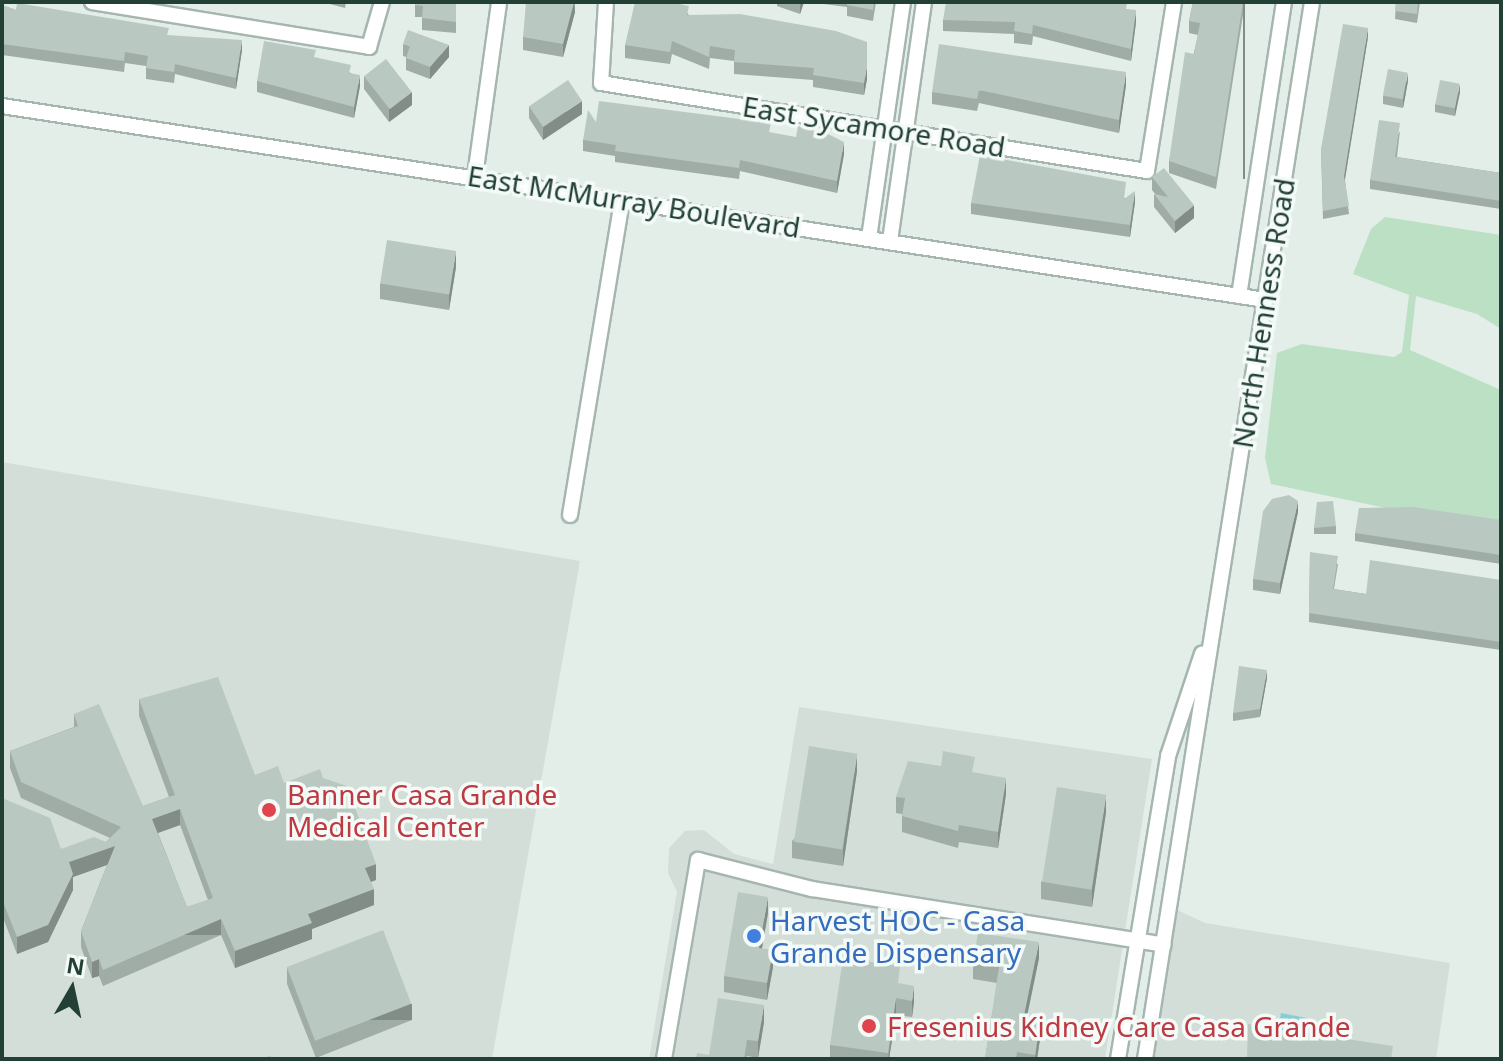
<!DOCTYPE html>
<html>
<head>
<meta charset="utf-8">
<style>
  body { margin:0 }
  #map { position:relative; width:1503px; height:1061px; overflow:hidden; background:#e3eee9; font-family:"Noto Sans",sans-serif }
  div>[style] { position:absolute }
  .built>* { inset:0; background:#d2ded7 }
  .green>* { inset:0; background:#bce0c3 }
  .water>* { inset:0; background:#89ced5; transform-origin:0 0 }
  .roads { filter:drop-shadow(2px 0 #a5b6b0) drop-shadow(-2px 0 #a5b6b0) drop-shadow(0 2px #a5b6b0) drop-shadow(0 -2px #a5b6b0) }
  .minor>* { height:14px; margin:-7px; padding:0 7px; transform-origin:7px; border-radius:7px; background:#fff }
  .wall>* { inset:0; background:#9fada6; transform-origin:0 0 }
  .shaded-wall>* { inset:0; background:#828d87; transform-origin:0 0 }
  .building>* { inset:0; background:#b9c9c1; transform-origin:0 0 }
  .dots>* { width:22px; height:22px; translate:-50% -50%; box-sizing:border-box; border:4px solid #f4faf7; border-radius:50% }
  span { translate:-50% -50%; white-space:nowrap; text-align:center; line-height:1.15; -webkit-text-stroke:7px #f4faf7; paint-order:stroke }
  .street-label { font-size:28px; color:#224036 }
  .health-label { font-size:28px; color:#be3a42 }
  .left { translate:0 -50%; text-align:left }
  .shop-label { font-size:28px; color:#366cbe }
  .frame { position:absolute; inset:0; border:4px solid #224036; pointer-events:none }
  .north { position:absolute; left:32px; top:949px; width:80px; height:80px; -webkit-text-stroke:6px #f4faf7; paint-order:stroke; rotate:9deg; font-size:22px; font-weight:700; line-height:32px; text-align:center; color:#224036 }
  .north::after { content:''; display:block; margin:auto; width:28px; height:36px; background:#224036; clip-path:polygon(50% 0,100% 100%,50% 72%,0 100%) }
</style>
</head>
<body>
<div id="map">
  <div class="built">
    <div style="clip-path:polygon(2px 462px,580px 561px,492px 1059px,2px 1059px)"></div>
    <div style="clip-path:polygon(799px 707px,1152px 759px,1105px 1059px,649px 1059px,677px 892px,668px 873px,669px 848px,685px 831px,704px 830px,734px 854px,773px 864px)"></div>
    <div style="clip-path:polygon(1177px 910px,1205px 923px,1450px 963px,1436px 1059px,1154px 1059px)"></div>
  </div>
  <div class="green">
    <div style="clip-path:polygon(1385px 217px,1501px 235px,1501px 329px,1477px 314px,1416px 296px,1410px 350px,1501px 390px,1501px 532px,1271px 484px,1265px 458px,1277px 353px,1302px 344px,1394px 357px,1402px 352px,1409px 295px,1353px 274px,1371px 229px)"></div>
  </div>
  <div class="water">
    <div style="left:1281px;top:1013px;width:26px;height:16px;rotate:11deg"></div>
  </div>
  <div class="roads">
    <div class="minor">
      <div style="left:92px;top:2px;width:281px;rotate:9.2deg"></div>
      <div style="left:369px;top:47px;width:47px;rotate:-73.9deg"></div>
      <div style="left:606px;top:2px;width:81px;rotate:93.5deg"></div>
      <div style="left:601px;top:83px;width:553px;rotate:9.16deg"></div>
      <div style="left:1147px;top:171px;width:171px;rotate:-80.9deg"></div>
      <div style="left:2px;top:106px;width:1278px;rotate:8.73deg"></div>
      <div style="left:475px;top:176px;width:176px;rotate:-82.1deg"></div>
      <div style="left:869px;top:238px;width:238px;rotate:-81.8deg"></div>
      <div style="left:890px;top:241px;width:241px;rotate:-81.9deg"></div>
      <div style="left:1239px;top:296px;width:297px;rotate:-81.3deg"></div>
      <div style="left:570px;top:515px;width:319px;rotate:-80.6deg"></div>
      <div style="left:664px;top:1059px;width:202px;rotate:-80.3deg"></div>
      <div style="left:698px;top:860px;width:118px;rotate:14.3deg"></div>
      <div style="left:812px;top:889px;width:356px;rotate:9deg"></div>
      <div style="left:1118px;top:1059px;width:307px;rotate:-80.6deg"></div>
      <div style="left:1168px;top:756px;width:108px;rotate:-71.6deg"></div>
      <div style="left:1145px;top:1059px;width:1070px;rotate:-81.02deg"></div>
    </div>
  </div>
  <div class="wall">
    <div style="clip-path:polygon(322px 2px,346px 2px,345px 8px)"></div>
    <div style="clip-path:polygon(415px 2px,456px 2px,456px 33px,422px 30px,422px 17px,415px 17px)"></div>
    <div style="clip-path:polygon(575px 2px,575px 12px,563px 57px,523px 50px,523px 37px)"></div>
    <div style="clip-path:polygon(777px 2px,804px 2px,800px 14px,777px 6px)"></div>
    <div style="clip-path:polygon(808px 2px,876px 2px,873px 21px,847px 16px,847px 7px)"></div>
    <div style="clip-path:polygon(1193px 2px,1245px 2px,1216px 189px,1169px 173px,1169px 161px,1198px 35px,1189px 33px,1189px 21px)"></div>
    <div style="clip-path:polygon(1396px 2px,1420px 2px,1417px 23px,1395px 19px)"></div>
    <div style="clip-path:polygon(680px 4px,689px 15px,867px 79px,864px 95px,813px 87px,813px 80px,734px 74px,734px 61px,710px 58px,709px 69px,672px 54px,670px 64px,625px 58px,625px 45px)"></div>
    <div style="clip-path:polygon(2px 5px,16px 10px,169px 36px,242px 50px,236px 89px,175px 74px,174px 83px,146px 79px,146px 66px,125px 63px,124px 72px,2px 55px)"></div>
    <div style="clip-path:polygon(1128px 9px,1136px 22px,1131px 61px,1033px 36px,1032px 45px,1014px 43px,1014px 34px,943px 31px,943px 20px)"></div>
    <div style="clip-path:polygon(1368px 37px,1345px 180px,1349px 214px,1323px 219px,1321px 149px)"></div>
    <div style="clip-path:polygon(403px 44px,449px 57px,430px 79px,406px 70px,406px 57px,403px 56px)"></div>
    <div style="clip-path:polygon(316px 58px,351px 73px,360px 86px,354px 118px,257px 92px,257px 81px)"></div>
    <div style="clip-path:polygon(364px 76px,412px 105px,389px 122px,364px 89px)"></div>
    <div style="clip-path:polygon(1408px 81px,1403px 108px,1383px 104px,1383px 96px)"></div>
    <div style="clip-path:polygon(1126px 85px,1119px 133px,979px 103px,977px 111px,932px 104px,932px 92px)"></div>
    <div style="clip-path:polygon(1460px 92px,1455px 116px,1435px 112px,1435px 104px)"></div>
    <div style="clip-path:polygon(529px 106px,582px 114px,543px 140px,529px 118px)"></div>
    <div style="clip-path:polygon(596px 122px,771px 133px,844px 154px,837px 193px,740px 171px,739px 179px,615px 162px,615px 156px,583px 151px,583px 140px)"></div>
    <div style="clip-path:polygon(1400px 131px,1397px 157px,1501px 173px,1501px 209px,1370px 189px,1370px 180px)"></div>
    <div style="clip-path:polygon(1152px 177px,1194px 218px,1175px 233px,1154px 207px,1154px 194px,1156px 195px,1152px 190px)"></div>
    <div style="clip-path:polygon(1126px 198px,1135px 202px,1130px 237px,971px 214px,971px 203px)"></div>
    <div style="clip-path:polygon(456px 267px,449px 310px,380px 299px,380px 283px)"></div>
    <div style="clip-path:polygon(1298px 512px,1280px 594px,1253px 590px,1253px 579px)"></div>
    <div style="clip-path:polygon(1501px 520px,1501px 564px,1355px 541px,1355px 533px)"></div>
    <div style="left:1336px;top:526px;width:8px;height:22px;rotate:90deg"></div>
    <div style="clip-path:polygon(1310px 552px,1338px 564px,1334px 589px,1366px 594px,1501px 580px,1501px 650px,1309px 622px)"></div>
    <div style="clip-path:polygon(1267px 678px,1260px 717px,1233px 721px,1233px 713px)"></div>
    <div style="clip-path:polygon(evenodd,139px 699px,255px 775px,284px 783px,323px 778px,376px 880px,371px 882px,374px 905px,312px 929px,312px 939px,235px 968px,221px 935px,103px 986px,99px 976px,92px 978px,81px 947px,81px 931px,107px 865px,73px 877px,73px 890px,48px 942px,17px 954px,2px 915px,2px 798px,61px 849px,106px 842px,110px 838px,21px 798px,10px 768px,10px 751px,74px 727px,74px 714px,143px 806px,169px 797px,139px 716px,139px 699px,180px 825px,208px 900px,187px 907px,158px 833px,180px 825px)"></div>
    <div style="clip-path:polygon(857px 771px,843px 866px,792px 858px,792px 841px)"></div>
    <div style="clip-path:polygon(975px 773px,1006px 794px,998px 848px,959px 842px,958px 848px,902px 832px,902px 814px,896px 813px,896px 797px)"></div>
    <div style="clip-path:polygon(1106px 812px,1092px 907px,1041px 899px,1041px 882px)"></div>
    <div style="clip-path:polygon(768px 913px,762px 949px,773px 967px,767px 1000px,724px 992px,724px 976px)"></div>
    <div style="clip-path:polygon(1039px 958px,1026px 1020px,1040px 1039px,1037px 1059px,985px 1059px,997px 983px,973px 979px,973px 963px)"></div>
    <div style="clip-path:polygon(287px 968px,412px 1020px,316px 1058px,287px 984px)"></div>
    <div style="clip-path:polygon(900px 984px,914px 1002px,912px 1017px,896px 1015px,889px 1059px,830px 1059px,830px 1045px)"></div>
    <div style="clip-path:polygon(764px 1022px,758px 1058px,747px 1056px,746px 1059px,696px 1059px,709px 1055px)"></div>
  </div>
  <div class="shaded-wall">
    <div style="clip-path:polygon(574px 2px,575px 12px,563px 57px,563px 44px)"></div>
    <div style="clip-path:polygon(800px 2px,804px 2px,800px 14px)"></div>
    <div style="left:1243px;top:2px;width:2px;height:177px"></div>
    <div style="clip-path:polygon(1136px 10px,1136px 22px,1131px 61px,1131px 49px)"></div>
    <div style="clip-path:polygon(1368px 28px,1368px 37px,1344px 184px,1344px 176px)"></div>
    <div style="clip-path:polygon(242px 40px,242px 50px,236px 89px,236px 78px)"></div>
    <div style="clip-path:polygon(449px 45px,449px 57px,430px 79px,430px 67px)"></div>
    <div style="clip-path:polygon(867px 66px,867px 79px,864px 95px,864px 83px)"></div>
    <div style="clip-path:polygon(1126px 72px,1126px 85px,1119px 133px,1119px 120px)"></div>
    <div style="clip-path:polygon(1408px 73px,1408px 81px,1403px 108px,1403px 100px)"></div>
    <div style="clip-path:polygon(360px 75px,360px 86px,354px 118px,354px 107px)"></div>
    <div style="clip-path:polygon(1460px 84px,1460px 92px,1455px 116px,1455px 108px)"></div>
    <div style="clip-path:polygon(412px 92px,412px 105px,389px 122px,389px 109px)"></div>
    <div style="clip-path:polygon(582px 101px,582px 114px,543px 140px,543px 127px)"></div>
    <div style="clip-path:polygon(844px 142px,844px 154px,837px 193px,837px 181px)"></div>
    <div style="clip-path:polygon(1135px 191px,1135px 202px,1130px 237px,1130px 225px)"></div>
    <div style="clip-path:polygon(1194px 205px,1194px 218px,1175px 233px,1175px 221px)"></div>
    <div style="clip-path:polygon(456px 251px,456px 267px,449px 310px,449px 294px)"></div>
    <div style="clip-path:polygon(1298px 501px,1298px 512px,1280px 594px,1280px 583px)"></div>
    <div style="clip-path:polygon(1267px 670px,1267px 678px,1260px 717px,1260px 709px)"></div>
    <div style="clip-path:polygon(857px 754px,857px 771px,843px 866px,843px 850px)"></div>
    <div style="clip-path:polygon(1006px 778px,1006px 794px,998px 848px,998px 832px)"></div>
    <div style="clip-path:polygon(1106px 795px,1106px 812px,1092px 907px,1092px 891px)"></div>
    <div style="clip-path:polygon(180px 809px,180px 825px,152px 835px,152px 819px)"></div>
    <div style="clip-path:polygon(115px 846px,115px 862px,73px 877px,73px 890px,48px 942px,17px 954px,17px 937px,69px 862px)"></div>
    <div style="clip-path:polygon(376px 864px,376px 880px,365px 884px,365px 868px)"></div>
    <div style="clip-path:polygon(374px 889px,374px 905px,312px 929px,312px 939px,235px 968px,235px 951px,308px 914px)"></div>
    <div style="clip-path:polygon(768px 897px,768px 913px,759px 965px,759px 948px)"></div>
    <div style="left:221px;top:919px;width:16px;height:129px;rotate:90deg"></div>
    <div style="clip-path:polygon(1039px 942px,1039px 958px,1023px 1036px,1023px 1020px)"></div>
    <div style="clip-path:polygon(773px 950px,773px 967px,767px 1000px,767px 983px)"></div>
    <div style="clip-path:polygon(99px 959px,99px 976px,92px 978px,92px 962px)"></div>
    <div style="clip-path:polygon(914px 986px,914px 1002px,912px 1017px,912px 1001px)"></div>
    <div style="clip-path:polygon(896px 998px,896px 1015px,889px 1059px,888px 1059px)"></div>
    <div style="left:412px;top:1004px;width:16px;height:103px;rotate:90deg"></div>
    <div style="clip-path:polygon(764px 1005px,764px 1022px,758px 1058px,758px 1041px)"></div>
    <div style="clip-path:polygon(1040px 1022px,1040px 1039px,1037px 1059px,1035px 1059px)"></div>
  </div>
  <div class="building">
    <div style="clip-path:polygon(415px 2px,456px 2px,456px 22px,422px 18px,423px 6px,415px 5px)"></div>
    <div style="clip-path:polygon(526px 2px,574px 2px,563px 44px,523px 37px)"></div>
    <div style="clip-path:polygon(635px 2px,679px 2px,679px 4px,689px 6px,687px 15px,740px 14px,836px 31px,867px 42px,867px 66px,864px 83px,813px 75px,814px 68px,734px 62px,735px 50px,710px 46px,709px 57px,672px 41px,670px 52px,625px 45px)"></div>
    <div style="clip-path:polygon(848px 2px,874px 2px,873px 10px,847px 5px)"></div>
    <div style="clip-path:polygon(946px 2px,1127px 2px,1126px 9px,1136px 10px,1131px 49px,1033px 25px,1032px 34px,1014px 31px,1015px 22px,943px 20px)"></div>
    <div style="clip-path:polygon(1193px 2px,1243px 2px,1216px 177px,1169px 161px,1185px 52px,1194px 54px,1200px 23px,1189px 21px)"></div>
    <div style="clip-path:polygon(1396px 2px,1418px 2px,1417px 14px,1395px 11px)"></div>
    <div style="clip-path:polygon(17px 3px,169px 28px,167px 35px,242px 40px,236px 78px,175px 64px,174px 72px,146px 68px,148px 56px,125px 52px,124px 61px,2px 44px,2px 5px,16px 10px)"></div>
    <div style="clip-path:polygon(1343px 24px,1368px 28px,1344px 176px,1349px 206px,1323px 211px,1321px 149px)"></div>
    <div style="clip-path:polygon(408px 30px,449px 45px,430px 67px,406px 58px,410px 46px,403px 44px)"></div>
    <div style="clip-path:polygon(264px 41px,316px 50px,314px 57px,351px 65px,349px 73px,360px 75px,354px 107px,257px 81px)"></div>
    <div style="clip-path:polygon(939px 44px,1126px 72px,1119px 120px,979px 90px,977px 99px,932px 92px)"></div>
    <div style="left:386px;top:59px;width:42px;height:28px;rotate:52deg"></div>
    <div style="left:1388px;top:69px;width:20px;height:27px;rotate:11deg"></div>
    <div style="left:568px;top:80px;width:25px;height:47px;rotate:56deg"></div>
    <div style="left:1440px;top:80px;width:20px;height:25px;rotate:11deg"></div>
    <div style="clip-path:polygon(599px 101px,771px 123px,769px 132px,796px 137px,798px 126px,822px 131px,844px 142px,837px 181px,740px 160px,739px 168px,615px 151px,616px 145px,583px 140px,588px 110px,596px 122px)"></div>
    <div style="clip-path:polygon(1379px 120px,1400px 123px,1395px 157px,1501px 173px,1501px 201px,1370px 180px)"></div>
    <div style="clip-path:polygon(980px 155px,1126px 182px,1124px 199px,1135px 191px,1130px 225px,971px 203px)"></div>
    <div style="clip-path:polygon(1164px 168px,1194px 205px,1175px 221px,1154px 194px,1168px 197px,1152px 177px)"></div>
    <div style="left:387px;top:240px;width:70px;height:44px;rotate:9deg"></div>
    <div style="clip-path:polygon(1289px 495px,1298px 501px,1280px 583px,1253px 579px,1263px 511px,1272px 499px)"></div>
    <div style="clip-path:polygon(1333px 501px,1336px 526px,1314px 528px,1317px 502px)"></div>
    <div style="clip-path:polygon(1413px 507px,1501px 520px,1501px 555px,1355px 533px,1359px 508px)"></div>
    <div style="clip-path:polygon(1310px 552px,1338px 556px,1333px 589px,1366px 594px,1370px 560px,1501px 580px,1501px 642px,1309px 613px)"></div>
    <div style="clip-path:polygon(1239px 666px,1267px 670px,1260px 709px,1233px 713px)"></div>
    <div style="clip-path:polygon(evenodd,218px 677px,255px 775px,278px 766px,284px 783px,320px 769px,323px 778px,347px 786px,376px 864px,365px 868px,374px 889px,308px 914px,312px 923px,235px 951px,221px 919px,103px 970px,99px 959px,92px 962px,81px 931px,115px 846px,69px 862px,73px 874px,48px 925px,17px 937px,2px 899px,2px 798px,50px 818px,61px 849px,94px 837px,106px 842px,121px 827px,21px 782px,10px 751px,78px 726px,74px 714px,99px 704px,143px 806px,175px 795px,139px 699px,218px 677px,180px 809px,213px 898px,187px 907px,152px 819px,180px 809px)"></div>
    <div style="left:809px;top:746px;width:49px;height:97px;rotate:9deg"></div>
    <div style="clip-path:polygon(943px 751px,975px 757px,972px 772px,1006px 778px,998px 832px,959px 825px,958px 831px,902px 816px,905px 798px,896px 797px,908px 761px,941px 766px)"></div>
    <div style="left:1057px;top:787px;width:50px;height:96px;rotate:9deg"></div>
    <div style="clip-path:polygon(738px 892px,768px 897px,759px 948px,773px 950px,767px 983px,724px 976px)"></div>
    <div style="left:383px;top:930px;width:79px;height:103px;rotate:69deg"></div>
    <div style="clip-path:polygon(978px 933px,1039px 942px,1023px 1020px,1040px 1022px,1035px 1055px,1017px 1052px,1016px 1059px,985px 1059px,999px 967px,973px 963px)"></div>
    <div style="clip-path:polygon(843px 958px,900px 966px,898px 983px,914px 986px,912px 1001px,896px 998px,888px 1053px,830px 1045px)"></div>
    <div style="clip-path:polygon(718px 998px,764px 1005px,758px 1041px,747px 1040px,744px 1059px,696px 1059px,697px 1053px,709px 1055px)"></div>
    <div style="clip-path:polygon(1248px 1024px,1393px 1046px,1391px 1059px,1247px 1059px)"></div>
    <div style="clip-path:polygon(268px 1056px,286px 1059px,267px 1059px)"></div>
  </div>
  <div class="dots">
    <div style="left:269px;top:810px;background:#e0444e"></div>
    <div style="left:754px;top:936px;background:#3f7fe0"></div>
    <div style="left:869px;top:1026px;background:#e0444e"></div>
  </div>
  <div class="street-label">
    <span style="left:874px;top:126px;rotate:9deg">East Sycamore Road</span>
    <span style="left:634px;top:201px;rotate:9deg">East McMurray Boulevard</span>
    <span style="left:1263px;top:313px;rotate:-81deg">North Henness Road</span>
  </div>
  <div class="health-label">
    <span class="left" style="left:287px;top:810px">Banner Casa Grande<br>Medical Center</span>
    <span class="left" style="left:887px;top:1026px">Fresenius Kidney Care Casa Grande</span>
  </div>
  <div class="shop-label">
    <span class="left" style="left:770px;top:936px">Harvest HOC - Casa<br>Grande Dispensary</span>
  </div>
  <div class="frame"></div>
  <div class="north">N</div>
</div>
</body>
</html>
